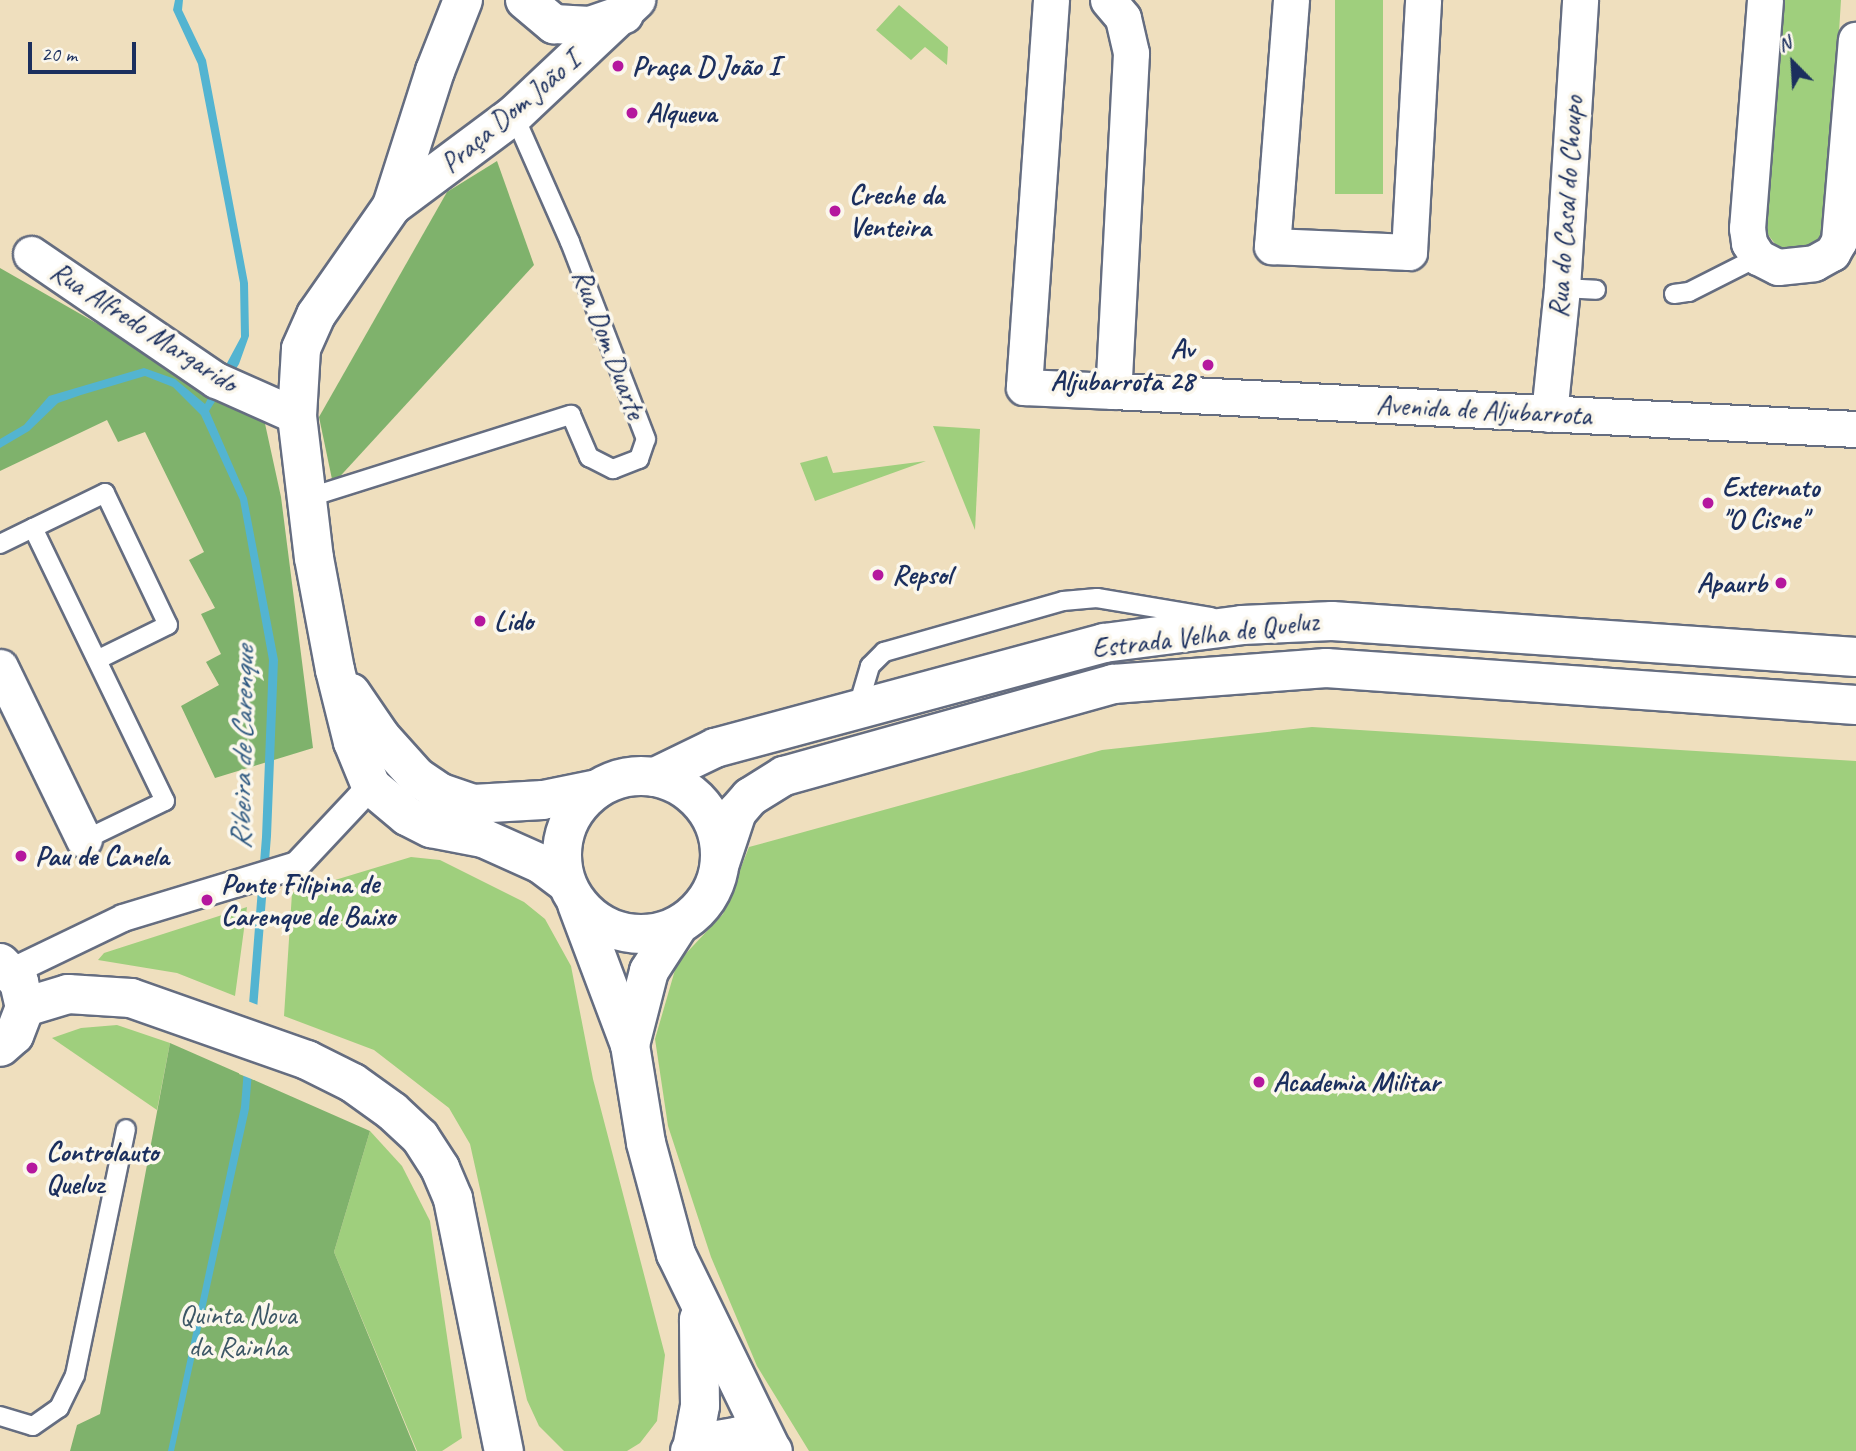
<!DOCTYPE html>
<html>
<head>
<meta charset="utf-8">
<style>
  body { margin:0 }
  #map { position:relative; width:1856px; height:1451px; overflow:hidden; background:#efdfbe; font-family:Caveat,sans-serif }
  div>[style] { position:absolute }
  .green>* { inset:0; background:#9fcf7d; transform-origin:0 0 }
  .forest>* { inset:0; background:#7fb26c }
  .water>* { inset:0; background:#53b4d1 }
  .pier>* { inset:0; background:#efdfbe }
  .roads { filter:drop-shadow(2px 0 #656d80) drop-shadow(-2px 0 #656d80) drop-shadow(0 2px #656d80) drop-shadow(0 -2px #656d80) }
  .service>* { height:18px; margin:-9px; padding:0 9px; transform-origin:9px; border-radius:9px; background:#fff }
  .pedestrian>* { height:26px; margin:-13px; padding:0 13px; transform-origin:13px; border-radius:13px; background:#fff }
  .minor>* { height:35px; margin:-17.5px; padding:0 17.5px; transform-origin:17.5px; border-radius:17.5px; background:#fff }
  .tertiary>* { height:38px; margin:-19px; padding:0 19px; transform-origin:19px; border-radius:19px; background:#fff }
  .secondary>* { height:38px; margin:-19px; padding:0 19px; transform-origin:19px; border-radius:19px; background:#fff }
  .secondary>.ring { margin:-19px; padding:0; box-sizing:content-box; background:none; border:38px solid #fff; border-radius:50% }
  .dots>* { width:19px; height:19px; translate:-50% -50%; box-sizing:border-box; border:4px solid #fbf7ec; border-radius:50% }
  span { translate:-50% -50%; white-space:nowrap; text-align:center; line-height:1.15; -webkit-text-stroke:7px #fbf7ec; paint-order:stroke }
  .poi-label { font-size:28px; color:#1b2f5e; font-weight:700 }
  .left { translate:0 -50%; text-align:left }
  .right { translate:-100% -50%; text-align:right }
  .street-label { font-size:28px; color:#1b2f5e }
  .park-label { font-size:28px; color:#3c5766 }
  .water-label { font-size:30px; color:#2c5780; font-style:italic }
  .north { position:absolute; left:1758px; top:28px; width:70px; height:70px; -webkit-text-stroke:5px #fbf7ec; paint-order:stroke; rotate:336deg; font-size:19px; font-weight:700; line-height:28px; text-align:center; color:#1b2f5e }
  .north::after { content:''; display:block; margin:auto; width:24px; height:32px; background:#1b2f5e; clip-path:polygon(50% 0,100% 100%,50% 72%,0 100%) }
  .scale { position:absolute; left:28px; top:42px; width:108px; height:32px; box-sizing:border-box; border:4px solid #1b2f5e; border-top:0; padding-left:9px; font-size:21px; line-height:24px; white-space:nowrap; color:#1b2f5e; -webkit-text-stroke:5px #fbf7ec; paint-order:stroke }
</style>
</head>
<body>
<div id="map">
  <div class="green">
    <div style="left:1335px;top:0;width:48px;height:194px"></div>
    <div style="clip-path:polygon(1781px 0,1841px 0,1826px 236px,1809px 251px,1779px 249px,1766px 232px)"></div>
    <div style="clip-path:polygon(899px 5px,948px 47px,947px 65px,925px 47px,911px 60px,876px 30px)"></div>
    <div style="clip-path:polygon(933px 426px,980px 429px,975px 530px)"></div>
    <div style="clip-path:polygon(827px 456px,833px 473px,926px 461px,815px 501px,800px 463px)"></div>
    <div style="clip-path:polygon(1312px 727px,1856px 761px,1856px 1451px,809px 1451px,757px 1366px,711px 1257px,668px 1126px,655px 1039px,677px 963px,723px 914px,749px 847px,1102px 750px)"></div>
    <div style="clip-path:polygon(411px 857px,440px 860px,524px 902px,545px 919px,571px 966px,593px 1079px,665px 1355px,657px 1421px,640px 1443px,627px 1451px,564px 1451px,539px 1426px,527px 1400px,470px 1144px,449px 1108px,374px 1050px,284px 1016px,292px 893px)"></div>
    <div style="clip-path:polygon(247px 907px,235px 996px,177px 973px,98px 960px,104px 953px)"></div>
    <div style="clip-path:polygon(117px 1025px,170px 1043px,157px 1110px,52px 1038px,81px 1028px)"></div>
    <div style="clip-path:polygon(370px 1131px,402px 1166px,430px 1221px,462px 1438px,442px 1451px,417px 1451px,334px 1252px)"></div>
  </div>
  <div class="forest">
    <div style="clip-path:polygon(497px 161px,534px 265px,333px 484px,319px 417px,447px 192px)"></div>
    <div style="clip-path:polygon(0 268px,264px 419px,281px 497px,313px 748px,215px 778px,181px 706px,219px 685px,206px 662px,221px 654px,201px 614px,215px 608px,189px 560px,204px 552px,145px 432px,118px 442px,107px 420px,0 471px)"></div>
    <div style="clip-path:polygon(170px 1043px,370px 1131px,334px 1252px,416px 1451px,70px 1451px,77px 1425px,100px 1414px)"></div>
  </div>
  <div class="water">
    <div style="clip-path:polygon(175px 0,183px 0,182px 10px,206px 60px,248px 283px,249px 336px,239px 364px,209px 411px,247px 498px,278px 660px,271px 836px,249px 1109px,174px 1451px,168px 1451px,241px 1107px,262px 837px,269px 660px,240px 500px,201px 415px,173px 387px,145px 376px,81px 395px,58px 403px,29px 431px,0 448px,0 439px,24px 425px,49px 396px,144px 368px,175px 379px,205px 404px,241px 337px,240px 283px,226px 209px,198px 64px,173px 10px)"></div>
  </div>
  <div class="pier">
    <div style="clip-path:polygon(245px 1000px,261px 1006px,254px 1080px,239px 1074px)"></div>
  </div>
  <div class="roads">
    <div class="service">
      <div style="left:1562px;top:288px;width:34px;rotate:3deg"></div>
      <div style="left:1674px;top:294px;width:15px;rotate:-8deg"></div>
      <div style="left:1689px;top:292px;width:77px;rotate:-26.9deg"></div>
      <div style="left:307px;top:498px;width:277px;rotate:-17.5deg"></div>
      <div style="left:571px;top:415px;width:46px;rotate:66.8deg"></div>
      <div style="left:589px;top:457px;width:27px;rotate:27deg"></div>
      <div style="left:613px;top:469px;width:28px;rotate:-21deg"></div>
      <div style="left:639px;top:459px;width:21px;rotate:-71deg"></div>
      <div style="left:646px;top:439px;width:211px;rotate:-111.1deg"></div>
      <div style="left:570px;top:242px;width:139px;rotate:-113.8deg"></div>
      <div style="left:33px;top:528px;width:80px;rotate:-25.9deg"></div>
      <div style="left:105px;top:493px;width:146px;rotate:64.5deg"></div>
      <div style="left:168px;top:625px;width:79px;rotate:153.8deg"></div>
      <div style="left:0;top:544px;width:37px;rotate:-26deg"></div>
      <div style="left:33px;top:528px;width:303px;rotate:64.2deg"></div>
      <div style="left:165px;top:801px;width:90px;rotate:154.3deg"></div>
      <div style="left:857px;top:710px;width:46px;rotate:-73.5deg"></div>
      <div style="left:870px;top:666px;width:20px;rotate:-45deg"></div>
      <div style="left:884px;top:652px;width:186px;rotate:-15.9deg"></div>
      <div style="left:1063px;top:601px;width:34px;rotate:-5deg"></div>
      <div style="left:1097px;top:598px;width:116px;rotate:9.5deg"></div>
      <div style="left:0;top:1416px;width:34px;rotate:17deg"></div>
      <div style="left:33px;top:1426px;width:32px;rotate:-35deg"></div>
      <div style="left:59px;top:1408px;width:37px;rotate:-64deg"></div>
      <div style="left:75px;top:1375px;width:251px;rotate:-78.3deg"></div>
    </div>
    <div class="pedestrian">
      <div style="left:11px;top:972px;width:124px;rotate:-25.7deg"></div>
      <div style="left:123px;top:918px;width:182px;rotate:-16.9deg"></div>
      <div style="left:297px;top:865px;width:108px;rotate:-46.9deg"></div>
    </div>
    <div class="minor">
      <div style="left:1051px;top:0;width:388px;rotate:94deg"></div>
      <div style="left:1024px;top:387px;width:89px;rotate:2.6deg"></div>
      <div style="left:1108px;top:0;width:23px;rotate:50deg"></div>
      <div style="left:1123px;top:18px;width:36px;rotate:77deg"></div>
      <div style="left:1131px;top:53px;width:338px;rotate:93deg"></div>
      <div style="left:1113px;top:391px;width:744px;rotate:2.93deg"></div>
      <div style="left:1291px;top:0;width:247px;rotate:94.4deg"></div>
      <div style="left:1272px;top:246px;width:137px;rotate:2.5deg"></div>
      <div style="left:1409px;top:252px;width:252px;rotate:-86.8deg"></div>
      <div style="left:1765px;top:0;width:229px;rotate:94.5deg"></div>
      <div style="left:1747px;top:228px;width:15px;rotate:82deg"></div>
      <div style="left:1749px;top:243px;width:17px;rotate:57deg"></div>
      <div style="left:1758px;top:257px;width:22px;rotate:27deg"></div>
      <div style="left:1778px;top:267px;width:36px;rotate:-6deg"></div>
      <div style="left:1814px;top:263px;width:21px;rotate:-29deg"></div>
      <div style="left:1832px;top:253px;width:14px;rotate:-60deg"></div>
      <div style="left:1839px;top:241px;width:202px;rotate:-85.2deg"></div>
      <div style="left:31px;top:254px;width:224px;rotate:34.3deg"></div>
      <div style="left:216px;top:380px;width:89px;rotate:24deg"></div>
      <div style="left:1549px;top:414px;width:127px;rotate:-84.1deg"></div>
      <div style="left:1562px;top:288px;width:289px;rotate:-86.4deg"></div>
      <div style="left:0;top:667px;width:192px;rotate:64.1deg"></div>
    </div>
    <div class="tertiary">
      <div style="left:463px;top:0;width:76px;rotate:111.5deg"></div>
      <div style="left:435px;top:71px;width:142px;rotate:107.7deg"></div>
      <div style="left:392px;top:206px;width:133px;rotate:124.9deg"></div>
      <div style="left:316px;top:315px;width:37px;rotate:114deg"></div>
      <div style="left:301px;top:349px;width:67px;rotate:93.4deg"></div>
      <div style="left:297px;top:416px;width:143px;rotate:83.2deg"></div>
      <div style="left:314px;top:558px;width:114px;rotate:79.4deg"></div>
      <div style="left:335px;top:670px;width:74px;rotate:76deg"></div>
      <div style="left:353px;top:742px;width:48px;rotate:67.8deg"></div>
      <div style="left:371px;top:786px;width:47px;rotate:39.8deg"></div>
      <div style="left:407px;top:816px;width:27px;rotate:27deg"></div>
      <div style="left:431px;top:828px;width:53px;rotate:10.9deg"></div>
      <div style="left:483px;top:838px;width:64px;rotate:24.1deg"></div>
      <div style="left:541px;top:864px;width:30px;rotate:37deg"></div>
      <div style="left:525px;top:0;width:38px;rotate:40deg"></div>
      <div style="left:554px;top:24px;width:36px;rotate:3deg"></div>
      <div style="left:590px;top:26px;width:36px;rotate:-19deg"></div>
      <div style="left:392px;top:206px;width:152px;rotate:-36.7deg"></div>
      <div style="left:514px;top:115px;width:168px;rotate:-43.3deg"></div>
      <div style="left:351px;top:693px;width:53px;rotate:55.7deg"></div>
      <div style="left:381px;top:737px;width:54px;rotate:48deg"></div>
      <div style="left:417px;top:777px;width:29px;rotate:34deg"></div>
      <div style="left:441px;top:793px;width:34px;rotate:19deg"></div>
      <div style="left:473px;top:804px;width:70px;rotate:-3.3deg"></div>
      <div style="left:543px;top:800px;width:55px;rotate:-11.5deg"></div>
      <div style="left:0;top:963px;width:27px;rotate:45deg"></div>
      <div style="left:19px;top:982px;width:26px;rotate:77deg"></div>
      <div style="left:25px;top:1007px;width:30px;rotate:111deg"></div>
      <div style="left:14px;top:1035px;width:18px;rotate:139deg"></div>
      <div style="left:25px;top:1007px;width:45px;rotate:-16.8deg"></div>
      <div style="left:68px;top:994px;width:63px;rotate:3.6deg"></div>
      <div style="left:131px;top:998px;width:187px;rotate:19.4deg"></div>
      <div style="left:307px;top:1060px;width:51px;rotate:26.6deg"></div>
      <div style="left:353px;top:1083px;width:48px;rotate:35.7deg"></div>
      <div style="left:392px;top:1111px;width:38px;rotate:43deg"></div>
      <div style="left:420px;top:1137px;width:37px;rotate:57deg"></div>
      <div style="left:440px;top:1168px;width:34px;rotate:67deg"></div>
      <div style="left:453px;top:1199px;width:257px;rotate:78.6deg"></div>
    </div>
    <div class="secondary">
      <div class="ring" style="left:562px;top:776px;width:120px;height:120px"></div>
      <div style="left:655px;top:777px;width:67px;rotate:-25.8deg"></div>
      <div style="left:715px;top:748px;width:403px;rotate:-15.1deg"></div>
      <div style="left:1104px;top:643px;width:139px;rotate:-7.4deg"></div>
      <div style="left:1242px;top:625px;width:90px;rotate:-2.5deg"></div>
      <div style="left:1332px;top:621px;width:525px;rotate:3.93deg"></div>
      <div style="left:720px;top:863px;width:54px;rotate:-71.6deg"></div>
      <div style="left:737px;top:812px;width:20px;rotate:-49deg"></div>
      <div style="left:750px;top:797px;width:40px;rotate:-32deg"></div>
      <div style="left:784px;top:776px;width:342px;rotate:-15.6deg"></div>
      <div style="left:1113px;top:684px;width:214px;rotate:-4.3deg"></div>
      <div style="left:1326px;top:668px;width:531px;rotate:3.99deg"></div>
      <div style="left:577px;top:904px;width:151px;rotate:69.4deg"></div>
      <div style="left:630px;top:1045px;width:99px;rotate:80.7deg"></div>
      <div style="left:646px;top:1143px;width:115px;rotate:74.9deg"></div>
      <div style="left:676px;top:1254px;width:215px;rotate:64deg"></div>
      <div style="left:630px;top:1045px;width:76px;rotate:-75.6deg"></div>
      <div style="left:649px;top:971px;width:54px;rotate:-57.2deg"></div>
      <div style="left:692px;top:1449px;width:44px;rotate:-79.5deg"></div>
      <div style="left:700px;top:1406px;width:87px;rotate:-90.7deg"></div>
      <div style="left:690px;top:1451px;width:18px;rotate:-29deg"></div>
      <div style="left:706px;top:1442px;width:34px;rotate:-10deg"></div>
      <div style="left:739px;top:1436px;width:37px;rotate:24deg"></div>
    </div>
  </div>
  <div class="dots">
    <div style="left:618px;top:66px;background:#b5179e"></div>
    <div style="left:632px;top:113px;background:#b5179e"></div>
    <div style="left:835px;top:211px;background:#b5179e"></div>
    <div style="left:1208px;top:365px;background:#b5179e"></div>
    <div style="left:1708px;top:503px;background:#b5179e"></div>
    <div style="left:878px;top:575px;background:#b5179e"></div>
    <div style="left:1781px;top:583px;background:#b5179e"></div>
    <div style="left:480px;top:621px;background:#b5179e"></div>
    <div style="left:21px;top:856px;background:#b5179e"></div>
    <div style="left:207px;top:900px;background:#b5179e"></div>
    <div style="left:1259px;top:1082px;background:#b5179e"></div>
    <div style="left:32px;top:1168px;background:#b5179e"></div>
  </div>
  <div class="poi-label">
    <span class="left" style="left:632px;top:66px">Praça D João I</span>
    <span class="left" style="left:646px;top:113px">Alqueva</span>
    <span class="left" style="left:849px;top:211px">Creche da<br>Venteira</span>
    <span class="right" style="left:1194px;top:365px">Av<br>Aljubarrota 28</span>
    <span class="left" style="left:1722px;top:503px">Externato<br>"O Cisne"</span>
    <span class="left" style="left:892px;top:575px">Repsol</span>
    <span class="right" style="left:1767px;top:583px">Apaurb</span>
    <span class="left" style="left:494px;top:621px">Lido</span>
    <span class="left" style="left:35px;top:856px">Pau de Canela</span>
    <span class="left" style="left:221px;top:900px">Ponte Filipina de<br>Carenque de Baixo</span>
    <span class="left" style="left:1273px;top:1082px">Academia Militar</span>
    <span class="left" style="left:46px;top:1168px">Controlauto<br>Queluz</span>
  </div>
  <div class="street-label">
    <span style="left:510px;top:112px;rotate:-40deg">Praça Dom João I</span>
    <span style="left:1566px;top:207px;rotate:-86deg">Rua do Casal do Choupo</span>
    <span style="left:144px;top:327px;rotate:33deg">Rua Alfredo Margarido</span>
    <span style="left:609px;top:344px;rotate:69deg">Rua Dom Duarte</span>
    <span style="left:1484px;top:410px;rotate:3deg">Avenida de Aljubarrota</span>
    <span style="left:1205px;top:635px;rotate:-7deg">Estrada Velha de Queluz</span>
  </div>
  <div class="park-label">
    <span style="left:238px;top:1331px">Quinta Nova<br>da Rainha</span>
  </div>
  <div class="water-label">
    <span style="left:242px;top:748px;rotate:-89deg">Ribeira de Carenque</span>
  </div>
  <div class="north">N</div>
  <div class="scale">20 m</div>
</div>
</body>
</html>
